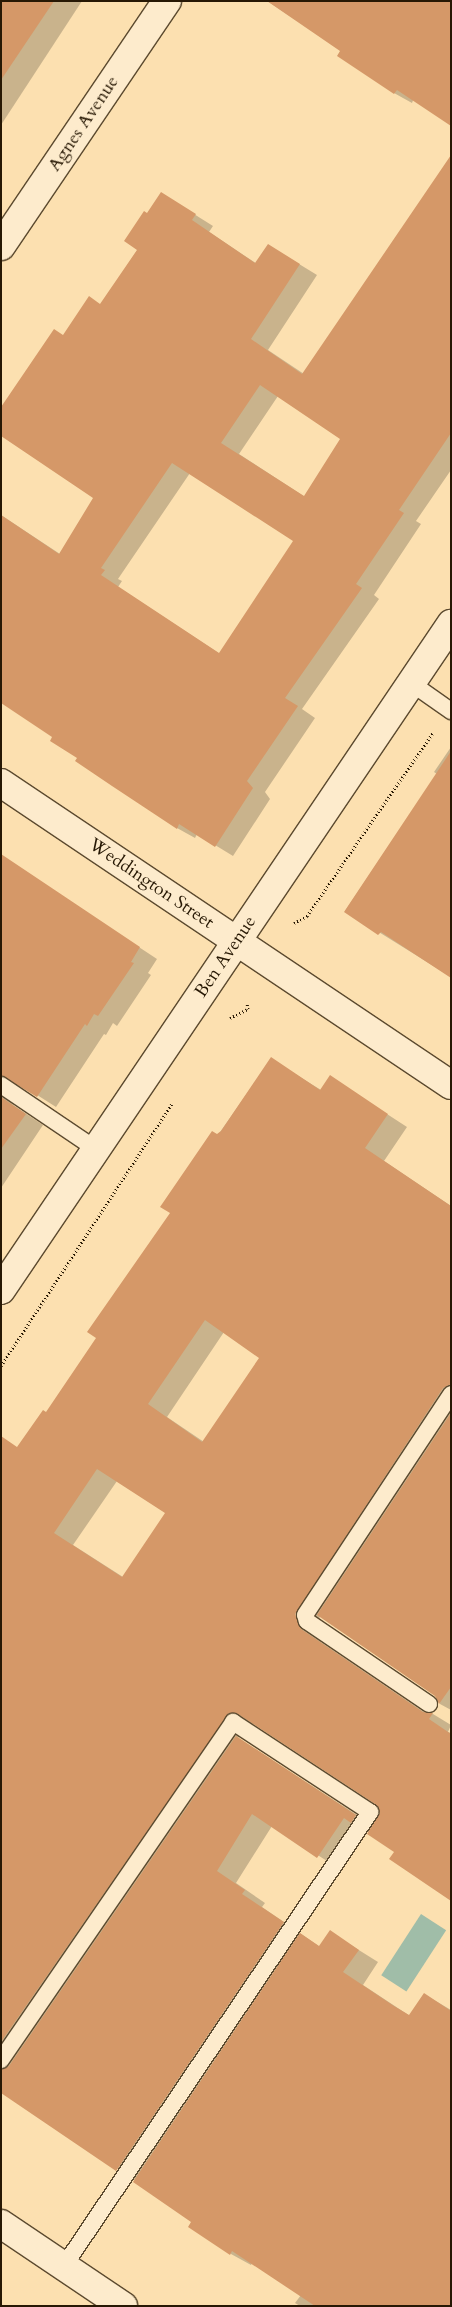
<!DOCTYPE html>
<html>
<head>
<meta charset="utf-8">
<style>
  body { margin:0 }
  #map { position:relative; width:452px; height:2307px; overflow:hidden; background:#fce0b0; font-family:Cardo,serif }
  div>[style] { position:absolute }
  .water>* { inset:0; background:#a0bda8; transform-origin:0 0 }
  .shadow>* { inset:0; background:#0003 }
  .building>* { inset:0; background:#d59868 }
  .path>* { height:3px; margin-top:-1.5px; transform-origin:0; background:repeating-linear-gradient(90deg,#271804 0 1px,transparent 0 3.5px) }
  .roads { filter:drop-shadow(1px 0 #5c4a2f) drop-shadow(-1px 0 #5c4a2f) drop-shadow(0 1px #5c4a2f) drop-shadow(0 -1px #5c4a2f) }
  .lane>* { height:16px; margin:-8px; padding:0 8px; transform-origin:8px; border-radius:8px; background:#fdebcc }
  .street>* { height:28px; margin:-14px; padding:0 14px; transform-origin:14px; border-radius:14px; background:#fdebcc }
  .secondary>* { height:28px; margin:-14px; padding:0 14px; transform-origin:14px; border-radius:14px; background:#fdebcc }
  span { translate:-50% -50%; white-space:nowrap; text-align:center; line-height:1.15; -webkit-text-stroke:4px #fdebcc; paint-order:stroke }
  .street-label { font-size:18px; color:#271804 }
  .frame { position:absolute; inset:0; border:2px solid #271804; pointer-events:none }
</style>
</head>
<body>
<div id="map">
  <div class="water">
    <div style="left:421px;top:1914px;width:30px;height:73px;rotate:33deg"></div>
  </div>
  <div class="shadow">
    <div style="clip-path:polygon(1px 1px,82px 1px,1px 125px)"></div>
    <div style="clip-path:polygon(267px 1px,451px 1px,412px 103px,394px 93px,342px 50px)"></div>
    <div style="clip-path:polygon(evenodd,451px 158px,451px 470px,416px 521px,421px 524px,374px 595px,379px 599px,302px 709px,315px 718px,265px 792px,270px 799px,233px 856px,197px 834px,195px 838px,177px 828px,79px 758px,54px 737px,1px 653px,1px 515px,60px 554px,95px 498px,64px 336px,101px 305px,138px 249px,148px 215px,178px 204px,213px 226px,209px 232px,257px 264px,286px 256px,317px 275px,268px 350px,304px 374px,451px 158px,278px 396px,342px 439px,305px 497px,239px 454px,278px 396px,451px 158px,190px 473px,295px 541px,220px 654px,118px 587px,122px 581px,118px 579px,190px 473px)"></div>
    <div style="clip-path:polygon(451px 747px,451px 977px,345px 911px,437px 774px,434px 772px)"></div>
    <div style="clip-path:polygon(1px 856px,157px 959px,148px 973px,151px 975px,117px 1026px,113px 1023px,106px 1035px,104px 1034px,56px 1107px,23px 1086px,16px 1086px,9px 1096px,13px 1105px,43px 1125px,1px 1188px)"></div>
    <div style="clip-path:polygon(evenodd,271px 1059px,321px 1090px,330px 1077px,407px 1127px,384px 1161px,451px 1206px,451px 1710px,440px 1704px,436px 1695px,320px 1616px,315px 1631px,321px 1642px,427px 1714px,433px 1714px,451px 1725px,448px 1732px,451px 1733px,451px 1899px,396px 1852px,364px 1829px,338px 1868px,272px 1826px,236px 1883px,265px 1903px,262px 1907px,320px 1947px,330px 1932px,378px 1962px,363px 1985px,410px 2016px,424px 1994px,451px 2010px,451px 2306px,300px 2306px,295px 2303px,301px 2295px,252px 2263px,251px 2265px,231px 2254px,193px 2222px,135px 2180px,1px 2092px,1px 1449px,18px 1448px,47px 1413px,98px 1338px,218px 1135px,271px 1059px,224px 1332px,261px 1358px,204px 1442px,167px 1417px,224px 1332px,271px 1059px,117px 1481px,166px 1513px,123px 1577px,73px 1545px,117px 1481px,271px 1059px,250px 1724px,257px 1724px,376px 1803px,381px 1813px,374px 1826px,238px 1738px,250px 1724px)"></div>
  </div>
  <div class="building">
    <div style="clip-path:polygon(1px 1px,54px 1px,1px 80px)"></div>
    <div style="clip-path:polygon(267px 1px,451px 1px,451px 126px,397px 90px,394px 94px,337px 56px,340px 51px)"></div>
    <div style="clip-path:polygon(evenodd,451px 155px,451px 433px,399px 510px,404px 513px,356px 584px,362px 588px,285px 698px,298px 706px,247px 781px,253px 788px,215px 847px,179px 824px,177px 829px,112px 786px,75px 761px,77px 758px,50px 741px,52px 737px,1px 703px,1px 515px,59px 554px,93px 498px,1px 436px,1px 407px,54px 329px,63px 335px,89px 296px,100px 304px,137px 250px,124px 241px,144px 211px,147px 213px,161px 192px,196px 214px,192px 220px,255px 263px,268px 244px,300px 264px,251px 339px,302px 374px,451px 155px,260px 385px,340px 439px,304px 496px,221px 443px,260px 385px,451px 155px,172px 463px,293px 541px,219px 653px,101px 575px,105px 570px,101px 568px,172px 463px)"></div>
    <div style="clip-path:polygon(451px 751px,451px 978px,381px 932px,378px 935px,344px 912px)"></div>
    <div style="clip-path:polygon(1px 854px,140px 947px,131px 962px,134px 963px,98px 1016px,94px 1014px,87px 1026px,85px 1024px,37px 1097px,1px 1075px)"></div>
    <div style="clip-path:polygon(evenodd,271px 1057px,320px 1090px,330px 1075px,388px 1114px,365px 1148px,451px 1206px,451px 1384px,443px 1388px,295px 1614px,301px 1629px,423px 1712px,433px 1713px,429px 1719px,451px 1734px,451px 1901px,389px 1859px,394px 1852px,367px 1834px,380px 1813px,375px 1804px,238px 1714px,229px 1713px,1px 2042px,1px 1436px,17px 1447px,43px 1410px,46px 1412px,96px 1338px,87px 1332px,170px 1213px,160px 1207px,212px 1131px,217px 1134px,221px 1131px,271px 1057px,205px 1320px,259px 1358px,202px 1442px,148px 1404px,205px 1320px,271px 1057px,97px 1469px,165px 1513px,122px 1577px,54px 1533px,97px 1469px)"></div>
    <div style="clip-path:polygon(1px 1097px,26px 1114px,1px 1149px)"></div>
    <div style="clip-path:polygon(451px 1413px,451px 1687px,439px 1704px,435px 1696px,317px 1615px)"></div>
    <div style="clip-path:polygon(236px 1736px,356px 1815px,351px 1823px,344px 1818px,317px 1858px,252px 1814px,217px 1871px,245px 1890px,242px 1894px,284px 1922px,116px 2171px,1px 2093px,1px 2070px,9px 2066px)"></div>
    <div style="clip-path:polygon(330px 1930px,359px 1950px,343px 1972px,394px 2006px,409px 2015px,424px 1993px,451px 2011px,451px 2306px,315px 2306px,232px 2251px,230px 2255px,188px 2227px,191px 2222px,133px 2182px,300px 1933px,319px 1946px)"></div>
  </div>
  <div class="path">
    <div style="left:294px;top:923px;width:15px;rotate:-28deg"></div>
    <div style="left:307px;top:916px;width:222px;rotate:-55.5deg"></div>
    <div style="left:230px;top:1018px;width:20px;rotate:-27deg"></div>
    <div style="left:248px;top:1009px;width:6px;rotate:-99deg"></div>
    <div style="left:1px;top:1366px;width:313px;rotate:-56.9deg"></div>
  </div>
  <div class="roads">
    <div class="lane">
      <div style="left:411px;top:683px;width:49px;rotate:35deg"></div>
      <div style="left:1px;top:1085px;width:115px;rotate:34deg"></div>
      <div style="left:429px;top:1704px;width:148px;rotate:-145.8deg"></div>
      <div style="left:307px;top:1621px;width:6px;rotate:-108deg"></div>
      <div style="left:305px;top:1615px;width:265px;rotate:-56.5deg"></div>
      <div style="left:1px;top:2060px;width:410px;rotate:-55.5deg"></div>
      <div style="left:233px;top:1722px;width:164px;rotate:33.3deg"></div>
      <div style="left:370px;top:1812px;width:547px;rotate:123.98deg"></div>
    </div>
    <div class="street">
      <div style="left:1px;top:246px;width:296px;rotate:-55.9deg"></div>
      <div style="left:1px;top:783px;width:542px;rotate:33.87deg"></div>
      <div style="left:1px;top:1290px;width:804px;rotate:-55.95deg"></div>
    </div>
    <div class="secondary">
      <div style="left:1px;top:2224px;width:147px;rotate:33.9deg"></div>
    </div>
  </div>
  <div class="street-label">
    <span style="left:84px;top:124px;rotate:-56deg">Agnes Avenue</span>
    <span style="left:151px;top:884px;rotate:34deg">Weddington Street</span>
    <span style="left:226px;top:957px;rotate:-56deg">Ben Avenue</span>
  </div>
  <div class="frame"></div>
</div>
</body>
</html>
